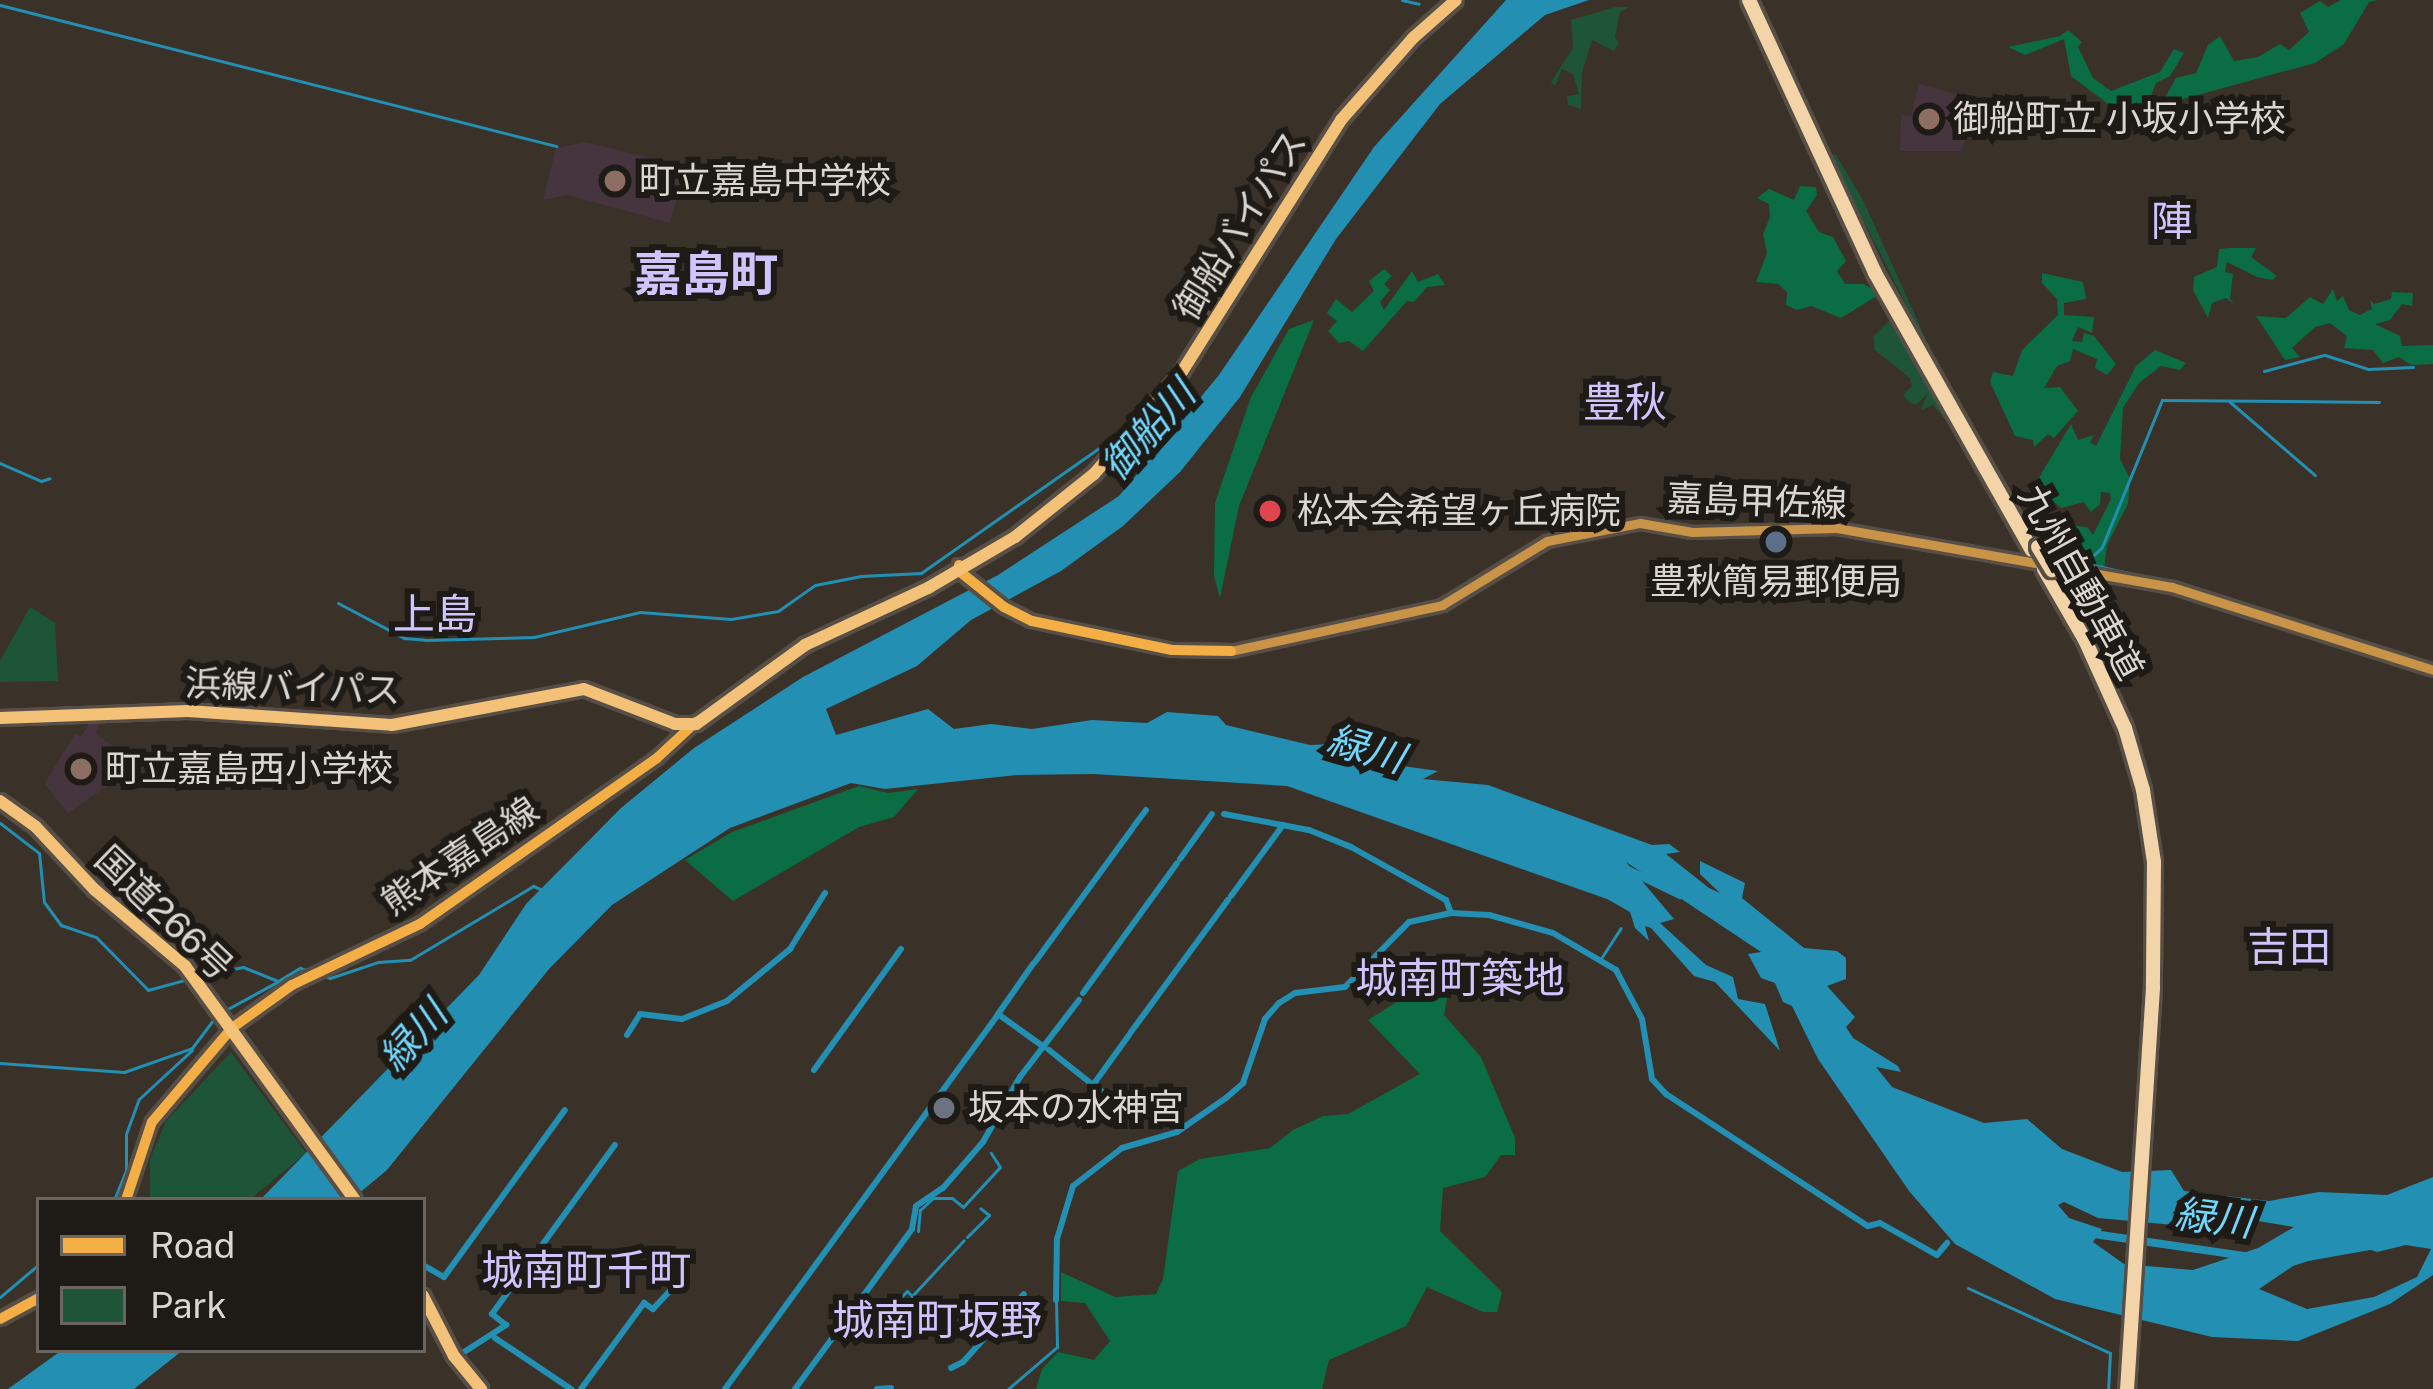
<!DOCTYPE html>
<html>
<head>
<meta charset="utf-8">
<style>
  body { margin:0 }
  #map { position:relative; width:2433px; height:1389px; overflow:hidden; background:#3a3128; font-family:"Public Sans","Noto Sans JP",sans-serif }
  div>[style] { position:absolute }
  .education>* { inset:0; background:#46343f }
  .green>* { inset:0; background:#1e5438 }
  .forest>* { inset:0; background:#0b6d43 }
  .water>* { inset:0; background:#228fb3 }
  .stream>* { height:3px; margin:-1.5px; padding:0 1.5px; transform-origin:1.5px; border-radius:1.5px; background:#228fb3 }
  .canal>* { height:6px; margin:-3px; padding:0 3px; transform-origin:3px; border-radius:3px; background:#228fb3 }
  .river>* { height:8px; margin:-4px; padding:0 4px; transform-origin:4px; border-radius:4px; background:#228fb3 }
  .roads { filter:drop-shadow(3px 0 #574f46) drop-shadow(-3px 0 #574f46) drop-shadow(0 3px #574f46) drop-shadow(0 -3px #574f46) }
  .secondary>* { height:9px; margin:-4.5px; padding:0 4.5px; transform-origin:4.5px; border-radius:4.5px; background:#c99447 }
  .primary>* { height:10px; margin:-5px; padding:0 5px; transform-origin:5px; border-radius:5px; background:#f3af46 }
  .trunk>* { height:12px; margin:-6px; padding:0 6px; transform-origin:6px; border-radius:6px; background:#f3c177 }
  .motorway>* { height:14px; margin:-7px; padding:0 7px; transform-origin:7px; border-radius:7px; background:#f3d3a8 }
  .bridges { filter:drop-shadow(3px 0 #574f46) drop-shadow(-3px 0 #574f46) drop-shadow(0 3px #574f46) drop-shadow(0 -3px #574f46) }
  .motorway-bridge>* { height:14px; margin:-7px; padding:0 7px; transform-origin:7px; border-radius:7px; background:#f3d3a8 }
  .dots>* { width:33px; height:33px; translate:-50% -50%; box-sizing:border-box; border:6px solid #1e1a16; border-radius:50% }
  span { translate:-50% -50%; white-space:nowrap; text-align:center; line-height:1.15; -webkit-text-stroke:12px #1e1a16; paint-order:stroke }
  .poi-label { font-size:36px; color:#dbd6d0 }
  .left { translate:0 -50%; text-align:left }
  .street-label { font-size:36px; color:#dbd6d0 }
  .water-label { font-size:39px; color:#71d7fd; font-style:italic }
  .quarter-label { font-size:42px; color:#cfc4fe }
  .district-label { font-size:48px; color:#cfc4fe; font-weight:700 }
  .legend { position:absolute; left:36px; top:1197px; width:390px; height:156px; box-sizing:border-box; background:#1e1a16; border:3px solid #6a6560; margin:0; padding:15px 21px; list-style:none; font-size:36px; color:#dbd6d0 }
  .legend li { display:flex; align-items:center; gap:24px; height:60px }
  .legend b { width:60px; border:3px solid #6a6560 }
</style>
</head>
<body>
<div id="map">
  <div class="education">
    <div style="clip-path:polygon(1919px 84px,1977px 100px,1972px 113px,1961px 110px,1958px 122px,1970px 125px,1961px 151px,1900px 151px,1901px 115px,1911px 116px)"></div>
    <div style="clip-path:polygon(586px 142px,686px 167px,670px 223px,568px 195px,543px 200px,556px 148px)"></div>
    <div style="clip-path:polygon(92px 720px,100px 723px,96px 734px,120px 751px,108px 775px,109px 785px,68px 813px,44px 784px,75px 734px,81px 736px)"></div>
  </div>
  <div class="green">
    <div style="clip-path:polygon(1615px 7px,1629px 7px,1620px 12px,1615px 38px,1619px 43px,1614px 51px,1592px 40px,1582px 73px,1581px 109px,1568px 105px,1567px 96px,1579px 94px,1573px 74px,1562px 69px,1555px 86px,1551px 82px,1573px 48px,1571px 20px)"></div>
    <div style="clip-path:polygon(1830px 155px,1836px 155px,1864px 202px,1942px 375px)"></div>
    <div style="clip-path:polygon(1893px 317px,1947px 418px,1945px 419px,1933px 405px,1921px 410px,1927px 394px,1916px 405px,1909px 402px,1903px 395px,1912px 386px,1910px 378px,1875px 350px,1873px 337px)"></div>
    <div style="clip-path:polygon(30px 607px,55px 623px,58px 681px,0 682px,0 661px)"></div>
    <div style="clip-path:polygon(231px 1052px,306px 1153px,249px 1200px,150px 1200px,150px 1159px,166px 1121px)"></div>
  </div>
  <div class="forest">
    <div style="clip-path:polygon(2341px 0,2377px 0,2369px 2px,2344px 44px,2315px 63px,2161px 105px,2176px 78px,2196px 73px,2208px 45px,2220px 36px,2234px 61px,2258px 57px,2280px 44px,2289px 50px,2309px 32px,2300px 13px,2320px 1px,2328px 7px)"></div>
    <div style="clip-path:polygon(2068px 30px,2082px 42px,2078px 47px,2093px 78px,2111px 91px,2160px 72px,2174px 49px,2184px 53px,2170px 76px,2156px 83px,2143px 116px,2129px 117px,2122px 112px,2123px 103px,2108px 104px,2071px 76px,2064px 39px,2025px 55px,2008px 47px,2060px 36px)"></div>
    <div style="clip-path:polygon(1800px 186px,1816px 187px,1817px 195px,1806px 211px,1819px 232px,1833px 237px,1846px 261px,1837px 271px,1845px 284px,1864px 284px,1880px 294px,1841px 318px,1811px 306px,1797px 310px,1786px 305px,1787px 292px,1778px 284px,1756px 282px,1767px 253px,1763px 234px,1770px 217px,1769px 204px,1757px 198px,1769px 189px,1794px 200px)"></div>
    <div style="clip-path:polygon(2229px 248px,2256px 248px,2251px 257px,2277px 276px,2272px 280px,2257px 277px,2227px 262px,2225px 272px,2233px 274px,2230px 299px,2234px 304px,2226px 298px,2212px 303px,2208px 318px,2193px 290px,2194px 277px,2217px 267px,2219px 249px)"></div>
    <div style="clip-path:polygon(1384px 269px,1392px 276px,1384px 284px,1390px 290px,1380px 302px,1384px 310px,1412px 271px,1418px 282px,1438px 274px,1445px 285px,1427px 287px,1414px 302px,1407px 301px,1363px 351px,1349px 341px,1339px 343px,1328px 331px,1337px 321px,1327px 313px,1336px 299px,1352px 312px,1374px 291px,1369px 281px)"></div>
    <div style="clip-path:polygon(2042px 273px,2083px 282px,2086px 299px,2064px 303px,2064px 315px,2094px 317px,2092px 333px,2078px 327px,2072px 341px,2082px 342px,2084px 333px,2094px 336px,2116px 364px,2107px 375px,2095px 368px,2097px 359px,2073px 349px,2070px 361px,2057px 366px,2044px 388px,2060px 387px,2078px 411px,2054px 438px,2048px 434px,2034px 447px,2033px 440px,2015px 436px,1990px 382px,1993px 372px,2013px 376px,2022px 350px,2058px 315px,2057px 299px,2042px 283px)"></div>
    <div style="clip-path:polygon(2333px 289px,2337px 301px,2343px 296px,2349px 310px,2360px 315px,2372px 309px,2370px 300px,2374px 304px,2391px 299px,2392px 292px,2413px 293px,2412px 306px,2402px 304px,2390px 320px,2375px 324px,2400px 336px,2402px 346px,2433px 345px,2433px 364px,2411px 365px,2399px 357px,2383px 363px,2373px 350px,2344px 348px,2347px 336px,2330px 323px,2315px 327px,2292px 348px,2300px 357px,2285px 360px,2256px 316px,2286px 318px,2310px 297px,2323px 304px)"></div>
    <div style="clip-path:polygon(1314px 320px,1239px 506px,1220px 598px,1214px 576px,1215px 503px,1251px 397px,1289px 329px)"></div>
    <div style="clip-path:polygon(evenodd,2155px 350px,2186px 363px,2180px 370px,2161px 366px,2139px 383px,2123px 408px,2120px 459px,2130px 479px,2128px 504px,2107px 545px,2104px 570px,2079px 566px,2068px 547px,2048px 539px,2025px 501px,2071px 424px,2078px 440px,2094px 435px,2090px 442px,2096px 446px,2136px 366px,2155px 350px,2101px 492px,2110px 493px,2111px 499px,2093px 535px,2087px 527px,2049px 523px,2037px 512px,2053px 501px,2061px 508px,2084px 502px,2091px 512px,2100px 504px,2101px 492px)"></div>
    <div style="clip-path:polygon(859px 786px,888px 793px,918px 789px,894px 817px,859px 827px,733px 901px,685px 860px,732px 832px)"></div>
    <div style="clip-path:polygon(1430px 981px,1449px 987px,1444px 1015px,1481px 1057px,1515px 1138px,1515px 1155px,1501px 1155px,1485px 1177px,1443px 1188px,1440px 1231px,1502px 1292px,1497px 1312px,1483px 1312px,1427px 1287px,1406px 1326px,1329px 1360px,1322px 1389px,1036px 1389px,1042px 1369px,1058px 1352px,1094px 1360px,1110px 1341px,1085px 1303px,1061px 1301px,1061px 1272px,1115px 1297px,1156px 1294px,1163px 1279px,1178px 1171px,1200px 1159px,1270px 1148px,1293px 1130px,1323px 1116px,1348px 1114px,1420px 1074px,1368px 1020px)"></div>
  </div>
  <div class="water">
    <div style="clip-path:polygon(evenodd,1506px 0,1589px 0,1545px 15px,1440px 104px,1336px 239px,1240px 397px,1180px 472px,1123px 526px,1061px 571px,971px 620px,917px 666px,826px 709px,836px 735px,928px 709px,954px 729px,991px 724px,1032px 729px,1092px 720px,1147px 723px,1167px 712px,1218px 716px,1226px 725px,1310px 745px,1332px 744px,1384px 759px,1364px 768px,1387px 774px,1389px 764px,1438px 771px,1423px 779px,1488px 785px,1652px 845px,1669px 844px,1680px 852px,1666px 854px,1709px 888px,1720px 893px,1700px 874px,1700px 861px,1745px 883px,1742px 898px,1804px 948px,1837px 951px,1846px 958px,1846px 979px,1827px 986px,1855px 1017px,1846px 1027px,1853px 1038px,1898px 1066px,1901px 1072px,1876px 1067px,1892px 1087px,1984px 1123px,2027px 1119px,2062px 1149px,2122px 1172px,2171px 1170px,2184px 1191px,2269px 1201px,2319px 1192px,2387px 1195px,2433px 1177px,2433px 1275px,2390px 1304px,2298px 1341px,2212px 1337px,2055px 1299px,1955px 1244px,1909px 1191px,1818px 1059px,1792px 1006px,1783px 1002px,1775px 983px,1761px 978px,1748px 954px,1761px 952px,1626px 862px,1674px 919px,1660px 923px,1706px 965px,1733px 977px,1738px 999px,1765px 1004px,1780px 1051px,1715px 982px,1694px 976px,1651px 928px,1645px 926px,1649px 941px,1635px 928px,1630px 912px,1607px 899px,1287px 786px,1093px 774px,1017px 775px,885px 789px,851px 783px,730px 828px,612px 905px,549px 969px,387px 1170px,351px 1200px,260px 1200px,479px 975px,526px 904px,621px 808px,694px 748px,803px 677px,998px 575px,1119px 496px,1219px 375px,1374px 147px,1506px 0,2064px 1202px,2098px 1218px,2185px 1226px,2240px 1218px,2294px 1227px,2258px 1248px,2193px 1270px,2124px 1264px,2093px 1242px,2102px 1229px,2069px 1218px,2058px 1205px,2064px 1202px,1506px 0,2357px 1245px,2377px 1252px,2406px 1245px,2431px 1249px,2417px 1277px,2374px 1297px,2307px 1309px,2259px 1289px,2293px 1266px,2357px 1245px)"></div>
    <div style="clip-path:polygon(62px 1350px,183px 1350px,134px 1389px,8px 1389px)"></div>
  </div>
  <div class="stream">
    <div style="left:1402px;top:0;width:17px;rotate:13deg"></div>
    <div style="left:0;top:5px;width:574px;rotate:14.23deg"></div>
    <div style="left:2325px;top:355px;width:45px;rotate:18deg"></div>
    <div style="left:2368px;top:369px;width:45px;rotate:-2.5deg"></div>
    <div style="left:2264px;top:371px;width:62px;rotate:-14.9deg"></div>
    <div style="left:2230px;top:402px;width:112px;rotate:40.7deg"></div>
    <div style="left:1154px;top:416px;width:26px;rotate:37deg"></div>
    <div style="left:0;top:463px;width:45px;rotate:23.7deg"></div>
    <div style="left:41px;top:481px;width:9px;rotate:-18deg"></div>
    <div style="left:2053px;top:557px;width:33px;rotate:11deg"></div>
    <div style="left:2085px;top:563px;width:23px;rotate:-43deg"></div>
    <div style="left:2102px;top:547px;width:159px;rotate:-67.8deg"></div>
    <div style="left:2162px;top:400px;width:217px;rotate:0.5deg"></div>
    <div style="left:2085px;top:563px;width:128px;rotate:13.1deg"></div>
    <div style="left:338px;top:603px;width:75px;rotate:27.9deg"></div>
    <div style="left:404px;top:638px;width:21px;rotate:5deg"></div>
    <div style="left:425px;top:640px;width:109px;rotate:-1.6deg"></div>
    <div style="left:534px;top:637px;width:109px;rotate:-13.3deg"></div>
    <div style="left:640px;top:612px;width:91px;rotate:4.4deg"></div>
    <div style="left:731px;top:619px;width:48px;rotate:-9.7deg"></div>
    <div style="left:778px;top:611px;width:45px;rotate:-35.1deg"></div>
    <div style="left:815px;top:585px;width:47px;rotate:-11.1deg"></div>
    <div style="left:861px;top:576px;width:60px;rotate:-2.9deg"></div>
    <div style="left:921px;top:573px;width:238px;rotate:-35.1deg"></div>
    <div style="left:1116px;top:436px;width:39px;rotate:-48deg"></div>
    <div style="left:1142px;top:407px;width:5px;rotate:37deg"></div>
    <div style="left:0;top:823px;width:49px;rotate:37.6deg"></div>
    <div style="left:39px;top:853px;width:49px;rotate:84.2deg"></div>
    <div style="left:44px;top:902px;width:29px;rotate:54deg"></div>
    <div style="left:61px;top:925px;width:37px;rotate:19deg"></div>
    <div style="left:96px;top:937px;width:74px;rotate:45.5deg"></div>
    <div style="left:148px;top:990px;width:41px;rotate:-15.4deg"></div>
    <div style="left:1600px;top:960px;width:38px;rotate:-57deg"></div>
    <div style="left:320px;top:974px;width:11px;rotate:22deg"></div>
    <div style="left:330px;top:978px;width:51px;rotate:-18.4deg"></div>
    <div style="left:378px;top:962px;width:32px;rotate:-4deg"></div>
    <div style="left:410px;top:960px;width:144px;rotate:-31deg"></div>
    <div style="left:533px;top:886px;width:11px;rotate:22deg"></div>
    <div style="left:197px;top:976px;width:47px;rotate:-11.1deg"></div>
    <div style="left:243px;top:967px;width:38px;rotate:22deg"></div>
    <div style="left:278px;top:981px;width:26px;rotate:-31deg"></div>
    <div style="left:300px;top:968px;width:12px;rotate:20deg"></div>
    <div style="left:222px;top:1012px;width:63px;rotate:-28.6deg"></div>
    <div style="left:0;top:1063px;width:124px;rotate:4.2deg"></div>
    <div style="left:124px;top:1072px;width:72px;rotate:-19.4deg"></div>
    <div style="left:192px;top:1048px;width:38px;rotate:-53deg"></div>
    <div style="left:114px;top:1200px;width:31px;rotate:-68deg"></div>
    <div style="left:126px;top:1171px;width:37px;rotate:-90deg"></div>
    <div style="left:126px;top:1134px;width:37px;rotate:-70deg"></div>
    <div style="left:139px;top:1099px;width:72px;rotate:-42.8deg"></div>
    <div style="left:918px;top:1231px;width:21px;rotate:-85deg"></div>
    <div style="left:920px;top:1210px;width:18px;rotate:-43deg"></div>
    <div style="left:933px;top:1198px;width:19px"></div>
    <div style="left:952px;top:1198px;width:14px;rotate:39deg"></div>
    <div style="left:963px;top:1207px;width:54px;rotate:-47.2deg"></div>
    <div style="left:1000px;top:1167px;width:17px;rotate:-123deg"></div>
    <div style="left:967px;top:1237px;width:31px;rotate:-45deg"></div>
    <div style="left:989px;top:1215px;width:11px;rotate:-142deg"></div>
    <div style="left:1968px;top:1288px;width:156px;rotate:24.6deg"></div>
    <div style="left:2110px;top:1353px;width:36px;rotate:93deg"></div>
    <div style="left:0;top:1297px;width:51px;rotate:-40.2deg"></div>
    <div style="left:865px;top:1334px;width:60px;rotate:-45.7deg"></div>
    <div style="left:907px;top:1291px;width:7px;rotate:45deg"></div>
    <div style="left:912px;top:1296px;width:76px;rotate:-47.1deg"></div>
    <div style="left:1008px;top:1389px;width:65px;rotate:-40.6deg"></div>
    <div style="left:1057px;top:1347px;width:47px;rotate:-91.2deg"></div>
  </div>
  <div class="canal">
    <div style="left:1224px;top:814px;width:86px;rotate:10.7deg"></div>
    <div style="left:1309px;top:830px;width:45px;rotate:22deg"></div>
    <div style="left:1351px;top:847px;width:109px;rotate:29.2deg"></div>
    <div style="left:1446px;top:900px;width:14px;rotate:69deg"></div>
    <div style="left:1134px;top:826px;width:20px;rotate:-53deg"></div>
    <div style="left:1180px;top:859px;width:55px;rotate:-54.6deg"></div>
    <div style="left:1231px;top:896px;width:88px;rotate:-53.8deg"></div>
    <div style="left:1035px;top:962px;width:165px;rotate:-53.9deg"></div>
    <div style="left:1033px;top:964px;width:61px;rotate:125deg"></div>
    <div style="left:998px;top:1014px;width:57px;rotate:35.7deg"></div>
    <div style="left:1083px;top:993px;width:160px;rotate:-54.1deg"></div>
    <div style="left:1131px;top:1032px;width:164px;rotate:-53.7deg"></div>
    <div style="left:627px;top:1035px;width:25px;rotate:-58deg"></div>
    <div style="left:640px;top:1014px;width:42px;rotate:6.8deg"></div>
    <div style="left:682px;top:1019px;width:48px;rotate:-21.8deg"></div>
    <div style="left:727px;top:1001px;width:82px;rotate:-39.5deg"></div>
    <div style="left:790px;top:949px;width:66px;rotate:-58deg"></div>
    <div style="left:1049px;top:1050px;width:56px;rotate:38.5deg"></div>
    <div style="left:1093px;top:1085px;width:62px;rotate:-54.2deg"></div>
    <div style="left:814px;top:1070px;width:149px;rotate:-54.3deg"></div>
    <div style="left:1093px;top:1085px;width:54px;rotate:37.5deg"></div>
    <div style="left:423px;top:1265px;width:24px;rotate:30deg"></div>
    <div style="left:444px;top:1277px;width:206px;rotate:-54.1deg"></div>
    <div style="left:1056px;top:1300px;width:61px;rotate:-89.1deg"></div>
    <div style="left:1057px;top:1239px;width:55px;rotate:-73.2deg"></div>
    <div style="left:1073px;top:1186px;width:62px;rotate:-37.8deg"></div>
    <div style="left:1122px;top:1148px;width:57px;rotate:-16.2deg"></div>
    <div style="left:1177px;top:1132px;width:60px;rotate:-34.8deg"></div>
    <div style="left:1226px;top:1098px;width:23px;rotate:-41deg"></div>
    <div style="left:1243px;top:1083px;width:68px;rotate:-71deg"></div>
    <div style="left:1265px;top:1019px;width:21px;rotate:-49deg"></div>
    <div style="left:1279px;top:1003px;width:19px;rotate:-32deg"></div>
    <div style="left:1295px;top:993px;width:50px;rotate:-6.8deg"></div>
    <div style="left:1345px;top:987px;width:91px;rotate:-45.4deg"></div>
    <div style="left:1409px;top:922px;width:43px;rotate:-12.1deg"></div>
    <div style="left:1451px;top:913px;width:38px;rotate:3deg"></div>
    <div style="left:1489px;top:915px;width:66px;rotate:15.7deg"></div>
    <div style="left:1553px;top:933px;width:73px;rotate:30.4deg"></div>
    <div style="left:1616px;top:970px;width:55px;rotate:62deg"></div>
    <div style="left:1642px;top:1019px;width:61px;rotate:80.5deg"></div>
    <div style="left:1652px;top:1079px;width:21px;rotate:47deg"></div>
    <div style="left:1666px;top:1094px;width:241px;rotate:33.2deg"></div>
    <div style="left:1868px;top:1226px;width:12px;rotate:-14deg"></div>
    <div style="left:1880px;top:1223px;width:65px;rotate:29.3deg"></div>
    <div style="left:1937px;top:1255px;width:16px;rotate:-50deg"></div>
    <div style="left:495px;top:1338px;width:92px;rotate:33.9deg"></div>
    <div style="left:461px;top:1354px;width:54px;rotate:-32.8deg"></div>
    <div style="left:506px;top:1325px;width:18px;rotate:-142deg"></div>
    <div style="left:492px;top:1314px;width:209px;rotate:-54deg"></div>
    <div style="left:951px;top:1368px;width:13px;rotate:-27deg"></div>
    <div style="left:963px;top:1362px;width:91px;rotate:-48.1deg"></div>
    <div style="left:581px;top:1389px;width:107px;rotate:-53.8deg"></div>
    <div style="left:644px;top:1303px;width:11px;rotate:34deg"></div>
    <div style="left:653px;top:1309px;width:41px;rotate:-47deg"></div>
    <div style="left:725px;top:1389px;width:464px;rotate:-53.9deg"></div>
    <div style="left:795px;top:1389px;width:198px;rotate:-53.8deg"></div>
    <div style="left:912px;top:1229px;width:23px;rotate:-80deg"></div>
    <div style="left:916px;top:1206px;width:32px;rotate:-34deg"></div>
    <div style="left:943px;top:1188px;width:61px;rotate:-49deg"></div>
    <div style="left:983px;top:1142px;width:75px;rotate:-60.4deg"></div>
    <div style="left:1020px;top:1077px;width:97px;rotate:-52.5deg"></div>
    <div style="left:877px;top:1389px;width:14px;rotate:-4deg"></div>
  </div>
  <div class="river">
    <div style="left:1628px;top:870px;width:58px;rotate:25.7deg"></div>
    <div style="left:2094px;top:1234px;width:153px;rotate:8.3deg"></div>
    <div style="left:2302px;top:1258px;width:74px;rotate:-10.1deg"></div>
  </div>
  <div class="roads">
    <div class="secondary">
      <div style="left:1231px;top:651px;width:216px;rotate:-12.3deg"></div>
      <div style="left:1442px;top:605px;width:123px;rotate:-31.4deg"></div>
      <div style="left:1547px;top:541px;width:95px;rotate:-11deg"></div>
      <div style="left:1640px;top:523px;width:53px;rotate:9.8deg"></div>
      <div style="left:1692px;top:532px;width:145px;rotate:-1.6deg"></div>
      <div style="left:1837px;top:528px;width:340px;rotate:10deg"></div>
      <div style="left:2172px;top:587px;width:274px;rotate:17.6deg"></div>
    </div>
    <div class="primary">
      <div style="left:959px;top:565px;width:6px;rotate:90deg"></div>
      <div style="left:959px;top:571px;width:58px;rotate:38.7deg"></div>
      <div style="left:1004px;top:607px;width:31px;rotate:27deg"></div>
      <div style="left:1032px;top:621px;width:143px;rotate:11.7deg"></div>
      <div style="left:1172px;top:650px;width:59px;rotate:1deg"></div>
      <div style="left:126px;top:1200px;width:82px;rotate:-71.6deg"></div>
      <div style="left:152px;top:1122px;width:123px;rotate:-49.6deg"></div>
      <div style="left:232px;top:1028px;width:74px;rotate:-35.6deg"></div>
      <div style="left:292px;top:985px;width:142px;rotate:-25.5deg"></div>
      <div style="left:420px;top:924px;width:289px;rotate:-35deg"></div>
      <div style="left:657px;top:758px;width:53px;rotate:-42.7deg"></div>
      <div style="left:0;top:1319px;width:44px;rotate:-28.3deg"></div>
    </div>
    <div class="trunk">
      <div style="left:0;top:718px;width:188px;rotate:-2.1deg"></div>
      <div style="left:188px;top:711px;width:204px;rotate:3.9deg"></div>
      <div style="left:392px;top:725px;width:195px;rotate:-10.6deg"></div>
      <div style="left:584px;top:689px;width:97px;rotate:21deg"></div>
      <div style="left:675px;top:724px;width:21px"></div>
      <div style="left:696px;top:724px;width:135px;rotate:-35.9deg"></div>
      <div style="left:805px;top:645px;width:136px;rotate:-24.9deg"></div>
      <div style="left:928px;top:588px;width:101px;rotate:-30.4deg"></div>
      <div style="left:1015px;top:537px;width:101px;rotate:-38.6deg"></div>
      <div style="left:1094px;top:474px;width:128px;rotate:-48.8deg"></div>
      <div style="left:1178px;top:378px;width:305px;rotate:-57.7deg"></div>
      <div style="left:1341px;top:120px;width:109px;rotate:-48.7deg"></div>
      <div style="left:1413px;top:38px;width:57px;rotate:-41.5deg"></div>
      <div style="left:0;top:801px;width:44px;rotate:35.8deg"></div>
      <div style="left:36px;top:827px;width:86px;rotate:46.9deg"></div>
      <div style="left:95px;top:890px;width:118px;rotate:40.2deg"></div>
      <div style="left:185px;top:966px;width:289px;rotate:54deg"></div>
      <div style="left:423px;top:1296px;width:68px;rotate:62.7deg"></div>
      <div style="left:454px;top:1356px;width:43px;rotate:50.7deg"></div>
    </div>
    <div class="motorway">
      <div style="left:1749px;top:0;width:301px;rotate:65.2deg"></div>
      <div style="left:1875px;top:273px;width:318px;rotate:60.5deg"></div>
      <div style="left:2044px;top:569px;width:82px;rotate:60deg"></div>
      <div style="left:2085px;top:640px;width:97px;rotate:65.6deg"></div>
      <div style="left:2125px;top:728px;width:65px;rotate:73.8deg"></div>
      <div style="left:2143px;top:790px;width:73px;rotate:81.3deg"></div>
      <div style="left:2154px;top:862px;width:126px;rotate:90.5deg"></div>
      <div style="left:2153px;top:988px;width:402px;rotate:93.7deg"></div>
    </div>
  </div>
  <div class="bridges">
    <div class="motorway-bridge">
      <div style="left:2038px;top:547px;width:27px;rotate:59deg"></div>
    </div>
  </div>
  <div class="dots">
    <div style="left:1929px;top:119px;background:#8d6e63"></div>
    <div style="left:615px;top:181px;background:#8d6e63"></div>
    <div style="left:1270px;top:511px;background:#e0444e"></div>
    <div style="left:1776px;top:542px;background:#5c6f8a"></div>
    <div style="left:81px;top:769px;background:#8d6e63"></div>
    <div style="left:944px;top:1108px;background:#6b7280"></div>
  </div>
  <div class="poi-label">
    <span class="left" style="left:1953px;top:119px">御船町立 小坂小学校</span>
    <span class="left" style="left:639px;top:181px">町立嘉島中学校</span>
    <span class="left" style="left:1297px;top:511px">松本会希望ヶ丘病院</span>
    <span style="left:1776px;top:582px">豊秋簡易郵便局</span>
    <span class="left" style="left:105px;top:769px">町立嘉島西小学校</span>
    <span class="left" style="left:968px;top:1108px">坂本の水神宮</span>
  </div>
  <div class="street-label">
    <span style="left:1240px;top:225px;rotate:-58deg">御船バイパス</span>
    <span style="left:1757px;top:501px;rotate:2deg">嘉島甲佐線</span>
    <span style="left:2081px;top:582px;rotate:61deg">九州自動車道</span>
    <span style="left:293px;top:687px;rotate:2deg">浜線バイパス</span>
    <span style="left:460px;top:856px;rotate:-34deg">熊本嘉島線</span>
    <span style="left:164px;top:913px;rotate:44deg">国道266号</span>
  </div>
  <div class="water-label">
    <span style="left:1148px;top:430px;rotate:-48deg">御船川</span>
    <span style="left:1366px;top:749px;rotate:16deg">緑川</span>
    <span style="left:413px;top:1036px;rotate:-48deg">緑川</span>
    <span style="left:2214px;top:1218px;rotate:7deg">緑川</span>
  </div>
  <div class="quarter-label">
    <span style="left:2172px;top:221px">陣</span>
    <span style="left:1625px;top:402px">豊秋</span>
    <span style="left:435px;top:614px">上島</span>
    <span style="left:2289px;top:947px">吉田</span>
    <span style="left:1460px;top:978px">城南町築地</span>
    <span style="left:586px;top:1270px">城南町千町</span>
    <span style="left:937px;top:1320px">城南町坂野</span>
  </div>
  <div class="district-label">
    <span style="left:706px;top:274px">嘉島町</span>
  </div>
  <ul class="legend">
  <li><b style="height:15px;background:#f3af46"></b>Road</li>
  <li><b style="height:33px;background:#1e5438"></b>Park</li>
  </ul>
</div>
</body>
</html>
